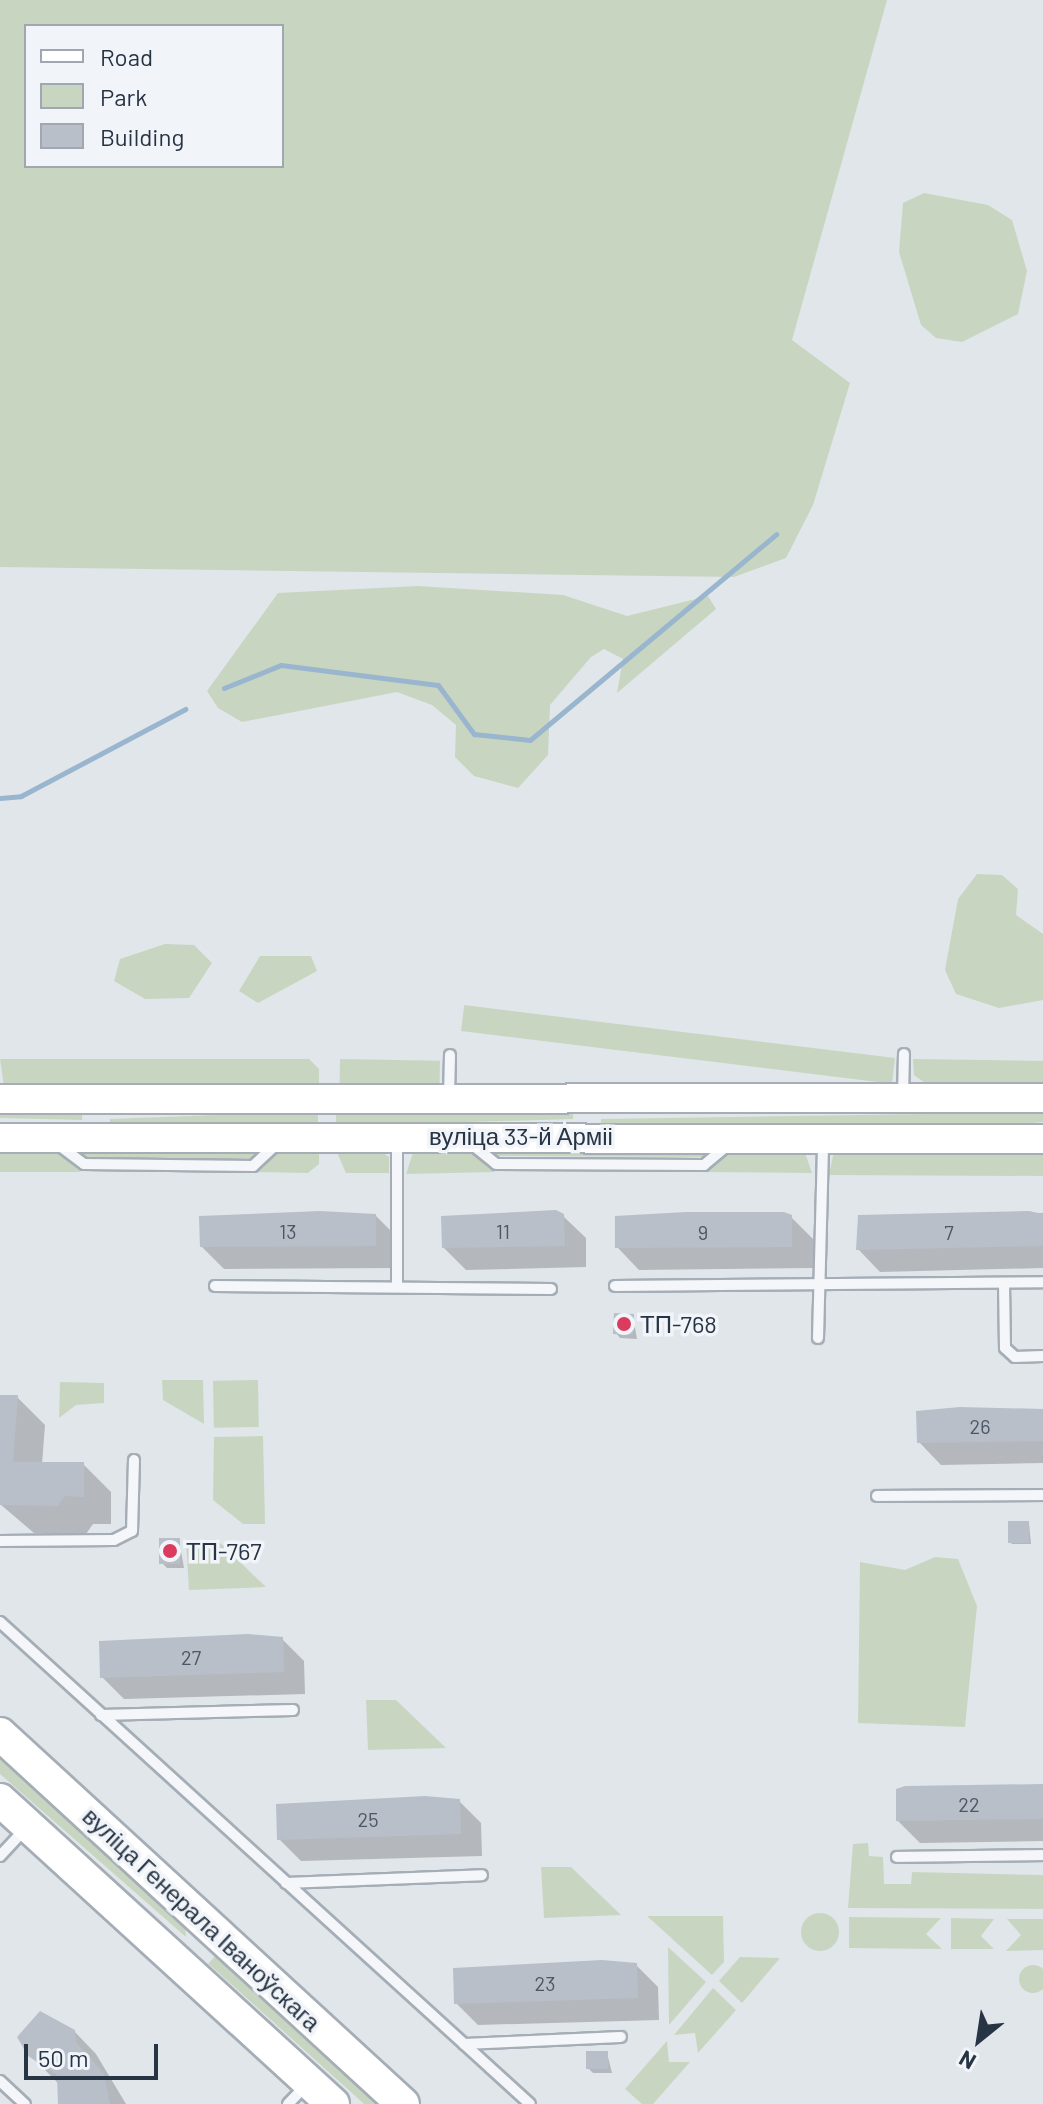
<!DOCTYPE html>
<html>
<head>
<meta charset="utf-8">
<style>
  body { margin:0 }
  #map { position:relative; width:1043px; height:2104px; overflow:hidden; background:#e1e6eb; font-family:Barlow,sans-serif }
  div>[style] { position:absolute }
  .green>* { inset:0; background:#c8d6c1; transform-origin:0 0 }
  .round { border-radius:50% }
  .shadow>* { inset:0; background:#0003 }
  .stream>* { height:5px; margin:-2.5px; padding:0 2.5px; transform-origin:2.5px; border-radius:2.5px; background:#99b6ce }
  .building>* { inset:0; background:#b8bfc9; transform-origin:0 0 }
  .roads { filter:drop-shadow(2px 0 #a5adb6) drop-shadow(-2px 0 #a5adb6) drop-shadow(0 2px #a5adb6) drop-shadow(0 -2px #a5adb6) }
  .lane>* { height:10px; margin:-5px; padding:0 5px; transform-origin:5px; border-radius:5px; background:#f4f6f9 }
  .secondary>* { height:28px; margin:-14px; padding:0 14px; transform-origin:14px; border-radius:14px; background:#fff }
  .primary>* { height:32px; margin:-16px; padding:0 16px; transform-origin:16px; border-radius:16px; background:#fff }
  .dots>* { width:22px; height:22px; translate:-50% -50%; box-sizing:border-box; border:4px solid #f1f4f8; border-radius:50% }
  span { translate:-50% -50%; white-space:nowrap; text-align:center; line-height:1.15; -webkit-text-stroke:7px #f1f4f8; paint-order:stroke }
  .number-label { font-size:20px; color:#4b5765 }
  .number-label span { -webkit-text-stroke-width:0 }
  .street-label { font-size:24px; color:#273444 }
  .poi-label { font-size:24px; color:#273444 }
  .left { translate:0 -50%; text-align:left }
  .legend { position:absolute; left:24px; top:24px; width:260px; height:144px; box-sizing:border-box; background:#f1f4f8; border:2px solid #a0a7b0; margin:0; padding:10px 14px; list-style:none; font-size:24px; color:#273444 }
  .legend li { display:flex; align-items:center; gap:16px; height:40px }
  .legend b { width:40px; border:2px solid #a0a7b0 }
  .north { position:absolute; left:939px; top:2000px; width:80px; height:80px; -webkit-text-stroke:6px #f1f4f8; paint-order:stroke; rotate:210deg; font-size:22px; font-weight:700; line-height:32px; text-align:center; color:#273444 }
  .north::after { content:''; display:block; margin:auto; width:28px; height:36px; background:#273444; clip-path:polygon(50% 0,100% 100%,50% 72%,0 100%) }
  .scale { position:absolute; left:24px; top:2044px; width:134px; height:36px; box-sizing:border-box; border:4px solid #273444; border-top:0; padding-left:10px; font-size:24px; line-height:28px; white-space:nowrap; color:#273444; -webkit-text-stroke:6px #f1f4f8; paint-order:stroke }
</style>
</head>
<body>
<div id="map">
  <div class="green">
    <div style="clip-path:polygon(evenodd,0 0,887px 0,792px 340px,850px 383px,813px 505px,786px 558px,734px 577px,0 567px,0 0,26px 26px,282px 26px,282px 166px,26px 166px,26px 26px)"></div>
    <div style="clip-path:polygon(924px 193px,988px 205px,1012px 220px,1027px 271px,1018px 314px,962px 342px,936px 338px,921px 325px,899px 252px,903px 203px)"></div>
    <div style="clip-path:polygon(418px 586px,563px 595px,627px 616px,708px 596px,716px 609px,617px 693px,623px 659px,604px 649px,591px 657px,550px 705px,548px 755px,518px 788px,474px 776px,455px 757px,456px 725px,432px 705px,397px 692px,242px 722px,218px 708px,207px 691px,278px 593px)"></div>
    <div style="clip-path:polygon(977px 874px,1002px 875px,1018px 889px,1016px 915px,1043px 934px,1043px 1000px,999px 1008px,956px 994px,945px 970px,958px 899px)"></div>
    <div style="clip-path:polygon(165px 944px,194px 945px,212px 963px,189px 998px,145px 999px,114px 981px,120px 959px)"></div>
    <div style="clip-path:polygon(260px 956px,311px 956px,317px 971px,258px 1003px,239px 991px)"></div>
    <div style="left:895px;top:1058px;width:26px;height:434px;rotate:97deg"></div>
    <div style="clip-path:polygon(0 1059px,309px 1059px,319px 1069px,319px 1086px,4px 1086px)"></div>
    <div style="left:340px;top:1059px;width:100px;height:26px;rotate:1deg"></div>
    <div style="clip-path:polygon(913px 1059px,1043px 1061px,1043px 1084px,929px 1086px,914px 1075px)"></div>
    <div style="clip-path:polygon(318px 1111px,318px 1124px,110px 1126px,110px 1119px)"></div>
    <div style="clip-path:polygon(0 1112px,82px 1113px,82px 1120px,0 1118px)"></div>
    <div style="clip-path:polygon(336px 1112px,573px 1112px,573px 1119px,336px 1126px)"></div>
    <div style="clip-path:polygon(1043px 1112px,1043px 1122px,1010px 1125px,601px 1125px,601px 1119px)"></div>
    <div style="clip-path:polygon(52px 1148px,81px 1172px,0 1172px,0 1149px)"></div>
    <div style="left:70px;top:1149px;width:193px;height:11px"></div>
    <div style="clip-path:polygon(280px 1149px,319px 1150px,319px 1164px,308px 1173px,255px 1172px)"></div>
    <div style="clip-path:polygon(487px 1149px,715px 1149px,705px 1157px,496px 1156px)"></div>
    <div style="clip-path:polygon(336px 1150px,379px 1150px,389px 1157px,389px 1173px,346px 1173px)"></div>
    <div style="clip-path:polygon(414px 1150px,474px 1150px,495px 1172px,406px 1174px)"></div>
    <div style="clip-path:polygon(731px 1150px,804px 1150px,812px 1173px,704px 1172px)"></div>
    <div style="clip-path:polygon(834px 1151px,1021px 1151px,1043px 1154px,1043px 1176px,829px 1175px)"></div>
    <div style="clip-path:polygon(162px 1380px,203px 1380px,204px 1424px,163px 1400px)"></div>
    <div style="left:258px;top:1380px;width:47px;height:45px;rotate:89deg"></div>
    <div style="clip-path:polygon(60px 1382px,104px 1383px,104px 1403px,76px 1405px,59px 1418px)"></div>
    <div style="clip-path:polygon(263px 1436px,265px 1524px,243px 1524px,213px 1500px,214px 1437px)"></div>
    <div style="clip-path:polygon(186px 1539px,216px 1539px,266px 1587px,189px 1590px)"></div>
    <div style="clip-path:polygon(935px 1557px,958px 1559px,977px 1606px,965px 1727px,858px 1723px,860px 1562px,905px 1570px)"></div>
    <div style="clip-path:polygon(366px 1700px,396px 1700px,446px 1748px,368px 1750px)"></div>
    <div style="clip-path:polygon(0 1756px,185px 1927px,186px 1937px,0 1774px)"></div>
    <div style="clip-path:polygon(868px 1843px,869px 1856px,883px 1857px,884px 1884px,911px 1884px,912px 1872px,1043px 1875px,1043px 1909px,848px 1908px,853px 1844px)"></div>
    <div style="clip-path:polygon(541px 1867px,571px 1867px,621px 1915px,544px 1918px)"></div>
    <div class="round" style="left:801px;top:1913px;width:38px;height:38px"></div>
    <div style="clip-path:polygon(647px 1916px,723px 1916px,724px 1962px,712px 1975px)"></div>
    <div style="clip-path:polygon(849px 1917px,941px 1918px,926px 1934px,942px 1949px,849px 1948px)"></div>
    <div style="clip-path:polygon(951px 1918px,994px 1919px,981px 1936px,994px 1949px,951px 1949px)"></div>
    <div style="clip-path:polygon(1007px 1919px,1043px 1919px,1043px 1950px,1006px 1951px,1021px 1935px)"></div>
    <div style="clip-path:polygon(668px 1947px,706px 1982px,669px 2025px)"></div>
    <div style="left:217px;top:1954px;width:222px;height:13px;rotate:42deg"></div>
    <div style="clip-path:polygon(740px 1957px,780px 1958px,742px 2003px,719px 1981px)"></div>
    <div class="round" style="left:1019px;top:1965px;width:28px;height:28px"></div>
    <div style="clip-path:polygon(713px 1988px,736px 2010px,698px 2053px,695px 2033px,674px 2035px)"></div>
    <div style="clip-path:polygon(667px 2041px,669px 2062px,690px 2062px,653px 2104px,642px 2104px,625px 2089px)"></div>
  </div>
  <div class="shadow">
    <div style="clip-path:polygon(1043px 1213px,1043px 1268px,880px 1272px,858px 1249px,860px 1217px)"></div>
    <div style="clip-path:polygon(376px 1216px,398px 1238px,398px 1268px,224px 1269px,202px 1247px)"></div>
    <div style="clip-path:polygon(563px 1216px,586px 1238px,586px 1267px,466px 1270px,444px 1248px)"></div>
    <div style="clip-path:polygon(791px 1217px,813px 1239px,813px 1268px,639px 1270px,617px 1247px)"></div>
    <div style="clip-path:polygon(633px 1316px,637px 1339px,620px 1338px,616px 1333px)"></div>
    <div style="clip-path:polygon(0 1397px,17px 1397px,45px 1425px,42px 1464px,83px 1464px,111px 1492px,111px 1524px,93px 1524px,86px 1534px,34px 1533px,0 1504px)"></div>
    <div style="clip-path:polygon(1043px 1409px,1043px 1463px,941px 1465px,919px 1442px,918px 1413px)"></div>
    <div style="clip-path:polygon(1029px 1523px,1031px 1544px,1012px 1544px,1010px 1542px)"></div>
    <div style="clip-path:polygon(179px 1540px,184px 1568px,167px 1568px,162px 1563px)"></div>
    <div style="clip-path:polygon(282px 1639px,304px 1661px,305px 1694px,124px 1699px,102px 1677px)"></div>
    <div style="clip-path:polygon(1043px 1786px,1043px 1841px,920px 1843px,898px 1821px)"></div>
    <div style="clip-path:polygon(459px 1801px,481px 1823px,482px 1856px,301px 1861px,279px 1839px)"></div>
    <div style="clip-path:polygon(636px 1965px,658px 1987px,659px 2020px,478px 2025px,456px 2003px)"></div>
    <div style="clip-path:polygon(74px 2031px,96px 2054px,126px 2104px,62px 2104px,58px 2083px,35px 2060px)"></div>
    <div style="clip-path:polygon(607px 2053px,612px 2073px,593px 2073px,588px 2068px)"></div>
  </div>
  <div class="stream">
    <div style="left:224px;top:688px;width:61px;rotate:-22deg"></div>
    <div style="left:281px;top:665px;width:158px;rotate:7.3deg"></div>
    <div style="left:438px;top:685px;width:61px;rotate:53.7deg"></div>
    <div style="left:474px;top:734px;width:56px;rotate:6.1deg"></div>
    <div style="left:530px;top:740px;width:321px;rotate:-39.9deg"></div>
    <div style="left:0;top:798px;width:21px;rotate:-5deg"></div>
    <div style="left:21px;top:796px;width:186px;rotate:-27.9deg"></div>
  </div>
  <div class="building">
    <div style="clip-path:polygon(556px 1210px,564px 1214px,565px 1246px,442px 1248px,441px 1216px)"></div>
    <div style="clip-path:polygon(320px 1211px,376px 1214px,376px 1246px,200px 1247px,199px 1216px)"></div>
    <div style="clip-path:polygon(1029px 1211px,1043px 1214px,1043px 1246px,856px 1250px,858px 1215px)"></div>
    <div style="clip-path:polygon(686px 1212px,784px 1212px,792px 1215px,792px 1247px,615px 1248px,615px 1216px)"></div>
    <div style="left:614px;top:1313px;width:20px;height:21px;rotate:3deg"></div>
    <div style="clip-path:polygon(0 1395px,18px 1395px,13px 1462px,84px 1462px,84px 1497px,65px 1496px,58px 1506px,0 1505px)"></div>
    <div style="clip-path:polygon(960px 1407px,1043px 1409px,1043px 1441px,917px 1443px,916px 1411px)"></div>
    <div style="left:1008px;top:1521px;width:21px;height:22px"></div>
    <div style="left:159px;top:1538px;width:21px;height:26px"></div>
    <div style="clip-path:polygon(248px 1634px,283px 1637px,284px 1672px,100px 1678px,99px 1641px)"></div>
    <div style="clip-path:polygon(1043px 1784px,1043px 1819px,896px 1821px,896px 1789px,905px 1786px)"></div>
    <div style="clip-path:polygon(425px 1796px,460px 1799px,461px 1834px,277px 1840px,276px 1804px)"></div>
    <div style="clip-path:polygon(602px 1960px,637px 1963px,638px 1998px,454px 2004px,453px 1968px)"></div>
    <div style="clip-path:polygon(40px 2011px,75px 2030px,76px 2042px,104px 2074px,110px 2104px,58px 2104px,57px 2075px,28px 2056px,17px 2037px)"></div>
    <div style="left:586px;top:2051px;width:22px;height:18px"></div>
  </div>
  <div class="roads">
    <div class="lane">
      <div style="left:449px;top:1096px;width:41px;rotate:-88.6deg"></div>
      <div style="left:903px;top:1097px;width:43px;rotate:-88.7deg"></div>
      <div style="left:397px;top:1139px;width:148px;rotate:90deg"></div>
      <div style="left:60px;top:1146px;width:30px;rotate:37deg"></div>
      <div style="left:84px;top:1164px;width:169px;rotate:0.7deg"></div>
      <div style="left:253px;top:1166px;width:33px;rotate:-43deg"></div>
      <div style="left:474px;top:1146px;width:28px;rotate:39deg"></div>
      <div style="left:496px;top:1164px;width:208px;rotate:0.3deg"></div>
      <div style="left:704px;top:1165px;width:31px;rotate:-40deg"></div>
      <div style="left:1004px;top:1284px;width:64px;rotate:89.1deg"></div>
      <div style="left:1005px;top:1348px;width:13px;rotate:42deg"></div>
      <div style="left:1015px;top:1357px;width:28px;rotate:-2deg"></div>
      <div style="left:215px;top:1286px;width:336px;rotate:0.5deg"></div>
      <div style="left:615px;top:1286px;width:428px;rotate:-0.5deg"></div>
      <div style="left:818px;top:1338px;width:197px;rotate:-88.5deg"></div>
      <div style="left:877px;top:1496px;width:166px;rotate:-0.3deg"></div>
      <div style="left:0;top:1541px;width:114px;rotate:-0.5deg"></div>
      <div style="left:114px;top:1540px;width:20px;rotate:-27deg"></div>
      <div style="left:132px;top:1531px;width:71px;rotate:-88.4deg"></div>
      <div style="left:0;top:1622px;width:716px;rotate:42.28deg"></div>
      <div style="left:101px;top:1715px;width:192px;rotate:-1.5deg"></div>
      <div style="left:0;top:1856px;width:38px;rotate:-47deg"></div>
      <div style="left:897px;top:1857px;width:146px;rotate:-0.8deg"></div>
      <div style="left:286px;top:1883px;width:196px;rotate:-2.3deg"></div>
      <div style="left:464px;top:2044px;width:157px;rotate:-2.6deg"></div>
      <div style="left:0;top:2081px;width:34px;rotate:43deg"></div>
      <div style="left:288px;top:2104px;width:28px;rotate:-46deg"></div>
    </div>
    <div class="secondary">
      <div style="left:0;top:1099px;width:1043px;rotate:-0.05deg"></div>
      <div style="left:0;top:1138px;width:1043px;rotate:0.05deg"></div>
    </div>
    <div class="primary">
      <div style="left:0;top:1734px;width:547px;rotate:42.56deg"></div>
      <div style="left:0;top:1800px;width:451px;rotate:42.4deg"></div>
    </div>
  </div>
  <div class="dots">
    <div style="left:624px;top:1324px;background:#db3b5d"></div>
    <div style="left:170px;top:1551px;background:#db3b5d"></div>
  </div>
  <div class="number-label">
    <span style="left:288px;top:1231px">13</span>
    <span style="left:503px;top:1231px">11</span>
    <span style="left:703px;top:1232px">9</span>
    <span style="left:949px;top:1232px">7</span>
    <span style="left:980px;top:1426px">26</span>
    <span style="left:191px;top:1657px">27</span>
    <span style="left:969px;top:1804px">22</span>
    <span style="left:368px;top:1819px">25</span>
    <span style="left:545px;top:1983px">23</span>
  </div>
  <div class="street-label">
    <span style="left:521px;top:1136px">вуліца 33-й Арміі</span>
    <span style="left:202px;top:1919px;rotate:43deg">вуліца Генерала Іваноўскага</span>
  </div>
  <div class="poi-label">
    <span class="left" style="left:640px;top:1324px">ТП-768</span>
    <span class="left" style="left:186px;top:1551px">ТП-767</span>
  </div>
  <ul class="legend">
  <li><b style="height:10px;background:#fff"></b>Road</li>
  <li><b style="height:22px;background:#c8d6c1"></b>Park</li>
  <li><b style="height:22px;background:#b8bfc9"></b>Building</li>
  </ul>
  <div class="north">N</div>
  <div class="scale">50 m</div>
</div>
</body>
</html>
